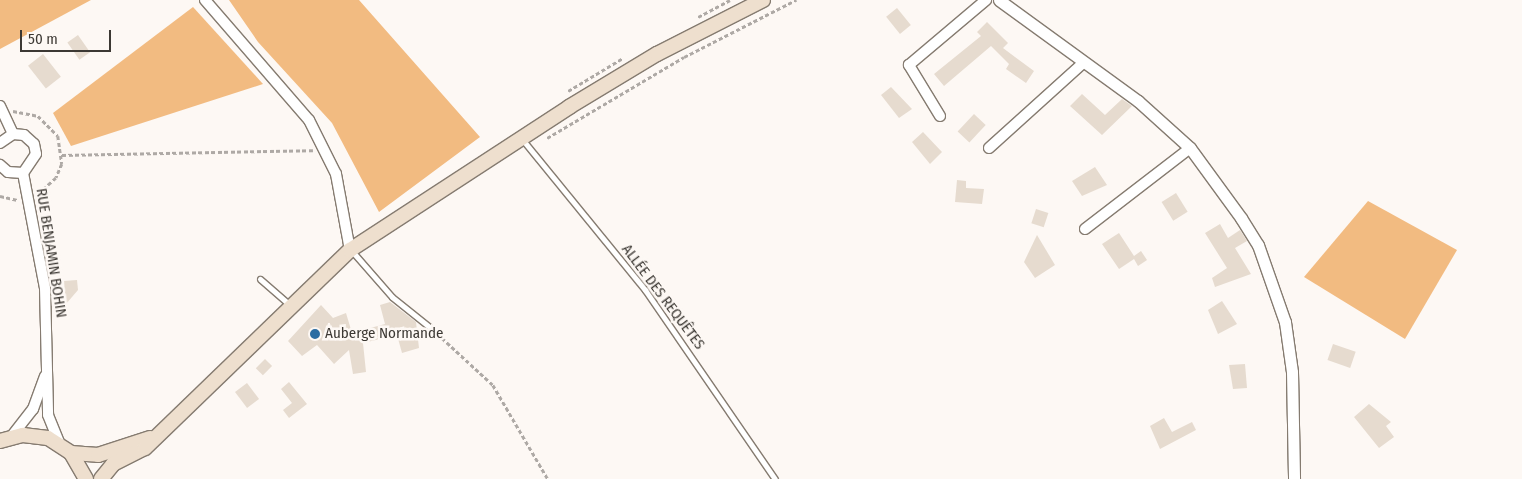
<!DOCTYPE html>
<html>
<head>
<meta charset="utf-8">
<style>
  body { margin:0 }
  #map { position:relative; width:1522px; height:479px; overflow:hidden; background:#fdf8f4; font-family:"Fira Sans Condensed",sans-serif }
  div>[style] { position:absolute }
  .green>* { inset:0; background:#f2bb81 }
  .building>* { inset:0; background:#e6dbcf; transform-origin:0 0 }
  .path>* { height:2.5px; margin-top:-1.25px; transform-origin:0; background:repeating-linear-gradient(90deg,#aea9a5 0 4px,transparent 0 6.5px) }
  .roads { filter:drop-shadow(1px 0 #857b70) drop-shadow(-1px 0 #857b70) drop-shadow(0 1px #857b70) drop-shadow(0 -1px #857b70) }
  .service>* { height:5px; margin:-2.5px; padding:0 2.5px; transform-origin:2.5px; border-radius:2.5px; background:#fff }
  .minor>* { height:10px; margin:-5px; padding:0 5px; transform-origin:5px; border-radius:5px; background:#fff }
  .tertiary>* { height:11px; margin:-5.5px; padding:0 5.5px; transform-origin:5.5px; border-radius:5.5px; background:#fff }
  .secondary>* { height:14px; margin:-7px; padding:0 7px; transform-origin:7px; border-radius:7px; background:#eedfce }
  .dots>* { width:14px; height:14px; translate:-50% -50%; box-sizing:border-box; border:2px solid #fdf8f4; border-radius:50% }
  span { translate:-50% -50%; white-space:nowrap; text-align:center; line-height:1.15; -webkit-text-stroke:5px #fdf8f4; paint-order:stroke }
  .street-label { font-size:15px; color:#3c3833 }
  .poi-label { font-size:15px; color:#3c3833 }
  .left { translate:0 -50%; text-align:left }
  .scale { position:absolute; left:20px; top:30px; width:91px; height:22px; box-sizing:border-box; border:2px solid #3c3833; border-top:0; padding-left:6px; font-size:15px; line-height:18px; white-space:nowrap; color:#3c3833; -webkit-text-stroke:4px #fdf8f4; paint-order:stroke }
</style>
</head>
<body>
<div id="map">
  <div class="green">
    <div style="clip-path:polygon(0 0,91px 0,0 49px)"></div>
    <div style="clip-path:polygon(229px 0,359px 0,480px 137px,379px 212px,332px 123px,258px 42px)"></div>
    <div style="clip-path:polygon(193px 7px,263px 84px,71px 146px,53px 113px)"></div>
    <div style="clip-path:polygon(1368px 201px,1457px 250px,1405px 339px,1304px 277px)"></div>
  </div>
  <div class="building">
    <div style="left:897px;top:8px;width:22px;height:14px;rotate:51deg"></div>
    <div style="clip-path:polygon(987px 22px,1008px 43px,1003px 48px,1034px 71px,1026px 83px,1006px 69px,1009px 64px,991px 46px,944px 86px,934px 74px,981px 36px,977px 32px)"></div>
    <div style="left:78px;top:35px;width:21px;height:13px;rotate:55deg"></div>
    <div style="left:43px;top:54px;width:29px;height:19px;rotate:52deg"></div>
    <div style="clip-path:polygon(891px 87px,912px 109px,899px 118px,881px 95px)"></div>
    <div style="clip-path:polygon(1082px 94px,1105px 115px,1122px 99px,1132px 106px,1102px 135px,1070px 106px)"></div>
    <div style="left:974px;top:114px;width:16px;height:24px;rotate:43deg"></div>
    <div style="clip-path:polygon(923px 132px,942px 152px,930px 164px,912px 142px)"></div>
    <div style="clip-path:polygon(1095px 167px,1107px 185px,1082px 196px,1072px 181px)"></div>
    <div style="clip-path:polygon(957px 180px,966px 181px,966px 188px,984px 189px,982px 204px,955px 202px)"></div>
    <div style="left:1176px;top:193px;width:22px;height:17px;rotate:58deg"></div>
    <div style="left:1036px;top:209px;width:13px;height:15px;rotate:18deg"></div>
    <div style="clip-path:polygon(1220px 224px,1228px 238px,1240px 230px,1247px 241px,1235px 248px,1251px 274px,1215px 287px,1212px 278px,1227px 268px,1205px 233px)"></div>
    <div style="clip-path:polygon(1119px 233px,1134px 256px,1141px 251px,1147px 260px,1138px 266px,1134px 259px,1119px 269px,1102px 244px)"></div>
    <div style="clip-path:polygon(1037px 235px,1055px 265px,1035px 278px,1024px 262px)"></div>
    <div style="clip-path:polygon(77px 280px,78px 290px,66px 304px,64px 281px)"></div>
    <div style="clip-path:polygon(1222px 301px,1237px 324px,1218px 334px,1208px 310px)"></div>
    <div style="clip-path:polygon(390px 302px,416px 322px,419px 348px,402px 353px,397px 335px,363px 343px,366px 372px,353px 374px,349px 350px,334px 364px,317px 345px,302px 356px,288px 341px,321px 305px,333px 318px,346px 313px,352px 333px,385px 324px,380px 305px)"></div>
    <div style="left:1333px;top:344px;width:24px;height:17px;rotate:19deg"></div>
    <div style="left:265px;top:359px;width:10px;height:13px;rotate:45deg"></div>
    <div style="clip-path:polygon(1245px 364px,1247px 388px,1233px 389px,1229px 365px)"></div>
    <div style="clip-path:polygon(289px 382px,307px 404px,289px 418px,283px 410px,292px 403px,281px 389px)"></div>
    <div style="left:247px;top:383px;width:20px;height:15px;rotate:53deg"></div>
    <div style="clip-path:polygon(1369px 404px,1391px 422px,1386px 426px,1394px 437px,1379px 448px,1354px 417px)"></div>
    <div style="clip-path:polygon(1164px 418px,1172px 432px,1192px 422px,1196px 430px,1160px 449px,1150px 426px)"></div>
  </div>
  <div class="path">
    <div style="left:698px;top:17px;width:36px;rotate:-28deg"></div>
    <div style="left:568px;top:91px;width:64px;rotate:-31deg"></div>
    <div style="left:13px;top:111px;width:25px;rotate:11deg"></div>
    <div style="left:38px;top:116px;width:28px;rotate:45deg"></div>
    <div style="left:58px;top:136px;width:28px;rotate:82deg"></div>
    <div style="left:62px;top:164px;width:15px;rotate:113deg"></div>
    <div style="left:56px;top:178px;width:25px;rotate:138deg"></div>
    <div style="left:547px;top:138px;width:159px;rotate:-30.6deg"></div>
    <div style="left:684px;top:57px;width:126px;rotate:-27deg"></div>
    <div style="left:62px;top:155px;width:251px;rotate:-1.1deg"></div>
    <div style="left:0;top:196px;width:18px;rotate:13deg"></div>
    <div style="left:442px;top:338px;width:69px;rotate:42.7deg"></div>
    <div style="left:493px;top:385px;width:109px;rotate:59.7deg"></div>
  </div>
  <div class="roads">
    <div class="service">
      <div style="left:522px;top:139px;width:195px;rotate:50.8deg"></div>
      <div style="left:645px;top:290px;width:229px;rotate:55.5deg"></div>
      <div style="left:351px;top:250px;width:62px;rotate:48.9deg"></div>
      <div style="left:392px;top:297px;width:58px;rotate:38.7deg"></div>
      <div style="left:260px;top:279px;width:40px;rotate:41deg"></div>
    </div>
    <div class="minor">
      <div style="left:205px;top:0;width:159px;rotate:49.1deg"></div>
      <div style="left:309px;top:120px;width:60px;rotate:63.4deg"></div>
      <div style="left:336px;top:174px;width:77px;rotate:79.6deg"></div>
      <div style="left:0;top:106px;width:31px;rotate:65deg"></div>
      <div style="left:940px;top:116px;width:60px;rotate:-121.3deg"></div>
      <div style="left:909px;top:65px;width:101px;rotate:-40.2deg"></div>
      <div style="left:0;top:143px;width:16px;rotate:-35deg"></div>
      <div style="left:13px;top:134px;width:11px;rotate:5deg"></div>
      <div style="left:24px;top:135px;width:13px;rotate:42deg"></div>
      <div style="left:34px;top:144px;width:10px;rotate:79deg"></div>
      <div style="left:36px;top:154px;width:23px;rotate:124deg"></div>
      <div style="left:23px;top:173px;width:15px;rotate:-176deg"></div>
      <div style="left:8px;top:172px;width:11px;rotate:-139deg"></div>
      <div style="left:989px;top:148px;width:127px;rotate:-42.1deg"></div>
      <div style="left:23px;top:173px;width:117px;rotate:79.2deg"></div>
      <div style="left:45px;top:288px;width:127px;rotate:88.6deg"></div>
      <div style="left:48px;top:415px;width:31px;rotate:68deg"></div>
      <div style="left:1085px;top:229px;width:133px;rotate:-37.6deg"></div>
      <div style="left:11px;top:437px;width:36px;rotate:-52deg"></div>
      <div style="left:33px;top:409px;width:35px;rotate:-70deg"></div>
    </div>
    <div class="tertiary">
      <div style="left:999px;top:0;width:172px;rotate:36deg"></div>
      <div style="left:1138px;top:101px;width:70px;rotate:42.1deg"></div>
      <div style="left:1190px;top:148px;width:87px;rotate:53.9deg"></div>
      <div style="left:1241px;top:218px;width:32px;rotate:58deg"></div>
      <div style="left:1258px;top:245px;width:82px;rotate:70.7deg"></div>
      <div style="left:1285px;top:322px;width:50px;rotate:82deg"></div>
      <div style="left:1292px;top:372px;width:107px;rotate:88.9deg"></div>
    </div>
    <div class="secondary">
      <div style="left:0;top:441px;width:24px;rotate:-15deg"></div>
      <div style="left:23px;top:435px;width:25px;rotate:7deg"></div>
      <div style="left:48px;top:438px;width:27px;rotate:33deg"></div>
      <div style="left:71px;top:453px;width:30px;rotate:60deg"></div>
      <div style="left:71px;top:453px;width:27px;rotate:4deg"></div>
      <div style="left:98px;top:455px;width:55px;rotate:-18.1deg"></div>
      <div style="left:101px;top:479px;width:19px;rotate:-51deg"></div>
      <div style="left:113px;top:464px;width:36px;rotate:-27deg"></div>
      <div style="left:145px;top:448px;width:285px;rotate:-44deg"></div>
      <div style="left:350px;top:250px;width:262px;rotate:-33.1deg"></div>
      <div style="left:569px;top:107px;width:103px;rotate:-31.1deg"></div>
      <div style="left:657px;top:54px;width:119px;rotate:-27deg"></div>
    </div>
  </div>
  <div class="dots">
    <div style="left:315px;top:334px;background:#2b6ca2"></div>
  </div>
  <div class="street-label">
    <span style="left:51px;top:253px;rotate:81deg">RUE BENJAMIN BOHIN</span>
    <span style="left:663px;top:297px;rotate:53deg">ALLÉE DES REQUÊTES</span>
  </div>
  <div class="poi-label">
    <span class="left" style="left:325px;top:334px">Auberge Normande</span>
  </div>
  <div class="scale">50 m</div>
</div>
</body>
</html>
